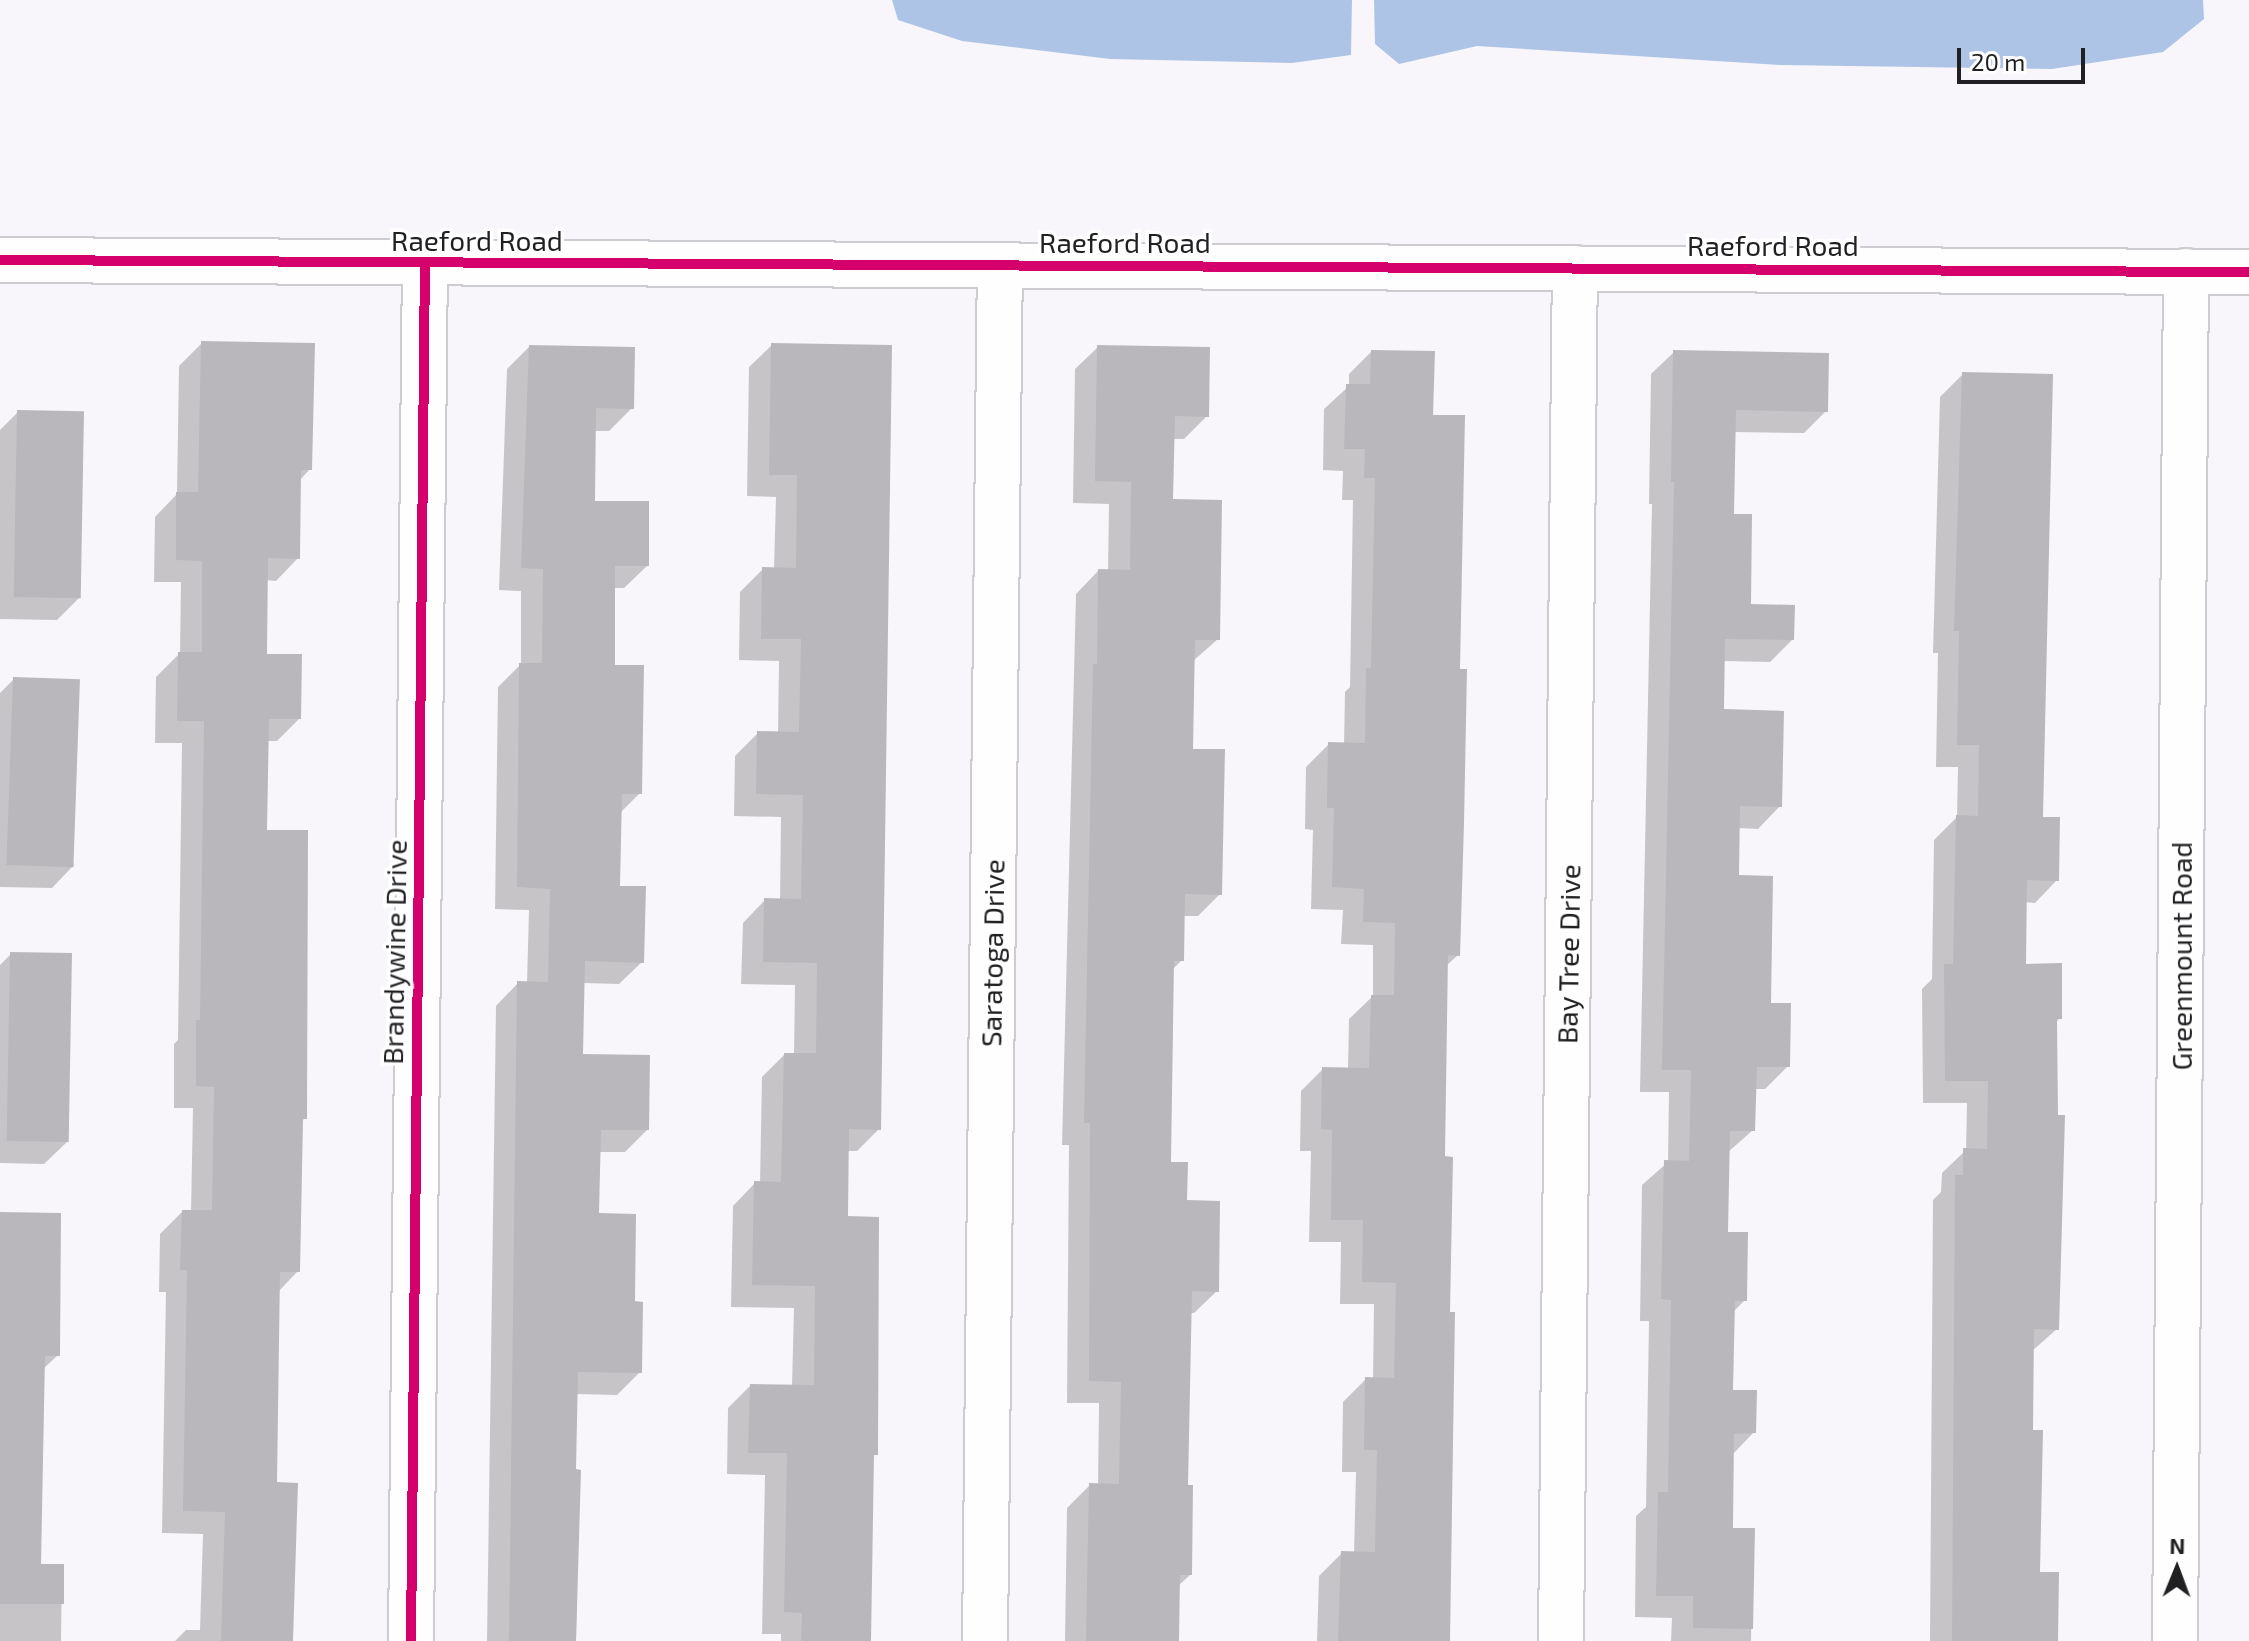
<!DOCTYPE html>
<html>
<head>
<meta charset="utf-8">
<style>
  body { margin:0 }
  #map { position:relative; width:2249px; height:1641px; overflow:hidden; background:#f9f6fb; font-family:"Exo 2",sans-serif }
  div>[style] { position:absolute }
  .water>* { inset:0; background:#aec4e7 }
  .shadow>* { inset:0; background:#0003 }
  .building>* { inset:0; background:#b9b7bb; transform-origin:0 0 }
  .roads { filter:drop-shadow(2px 0 #ceccd0) drop-shadow(-2px 0 #ceccd0) drop-shadow(0 2px #ceccd0) drop-shadow(0 -2px #ceccd0) }
  .minor>* { height:44px; margin:-22px; padding:0 22px; transform-origin:22px; border-radius:22px; background:#fefefe }
  .tertiary>* { height:44px; margin:-22px; padding:0 22px; transform-origin:22px; border-radius:22px; background:#fefefe }
  .cycleway>* { height:10px; margin:-5px; padding:0 5px; transform-origin:5px; border-radius:5px; background:#d6006c }
  span { translate:-50% -50%; white-space:nowrap; text-align:center; line-height:1.15; -webkit-text-stroke:7px #fff; paint-order:stroke }
  .street-label { font-size:28px; color:#201f22 }
  .north { position:absolute; left:2137px; top:1529px; width:80px; height:80px; -webkit-text-stroke:6px #fff; paint-order:stroke; rotate:1deg; font-size:22px; font-weight:700; line-height:32px; text-align:center; color:#201f22 }
  .north::after { content:''; display:block; margin:auto; width:28px; height:36px; background:#201f22; clip-path:polygon(50% 0,100% 100%,50% 72%,0 100%) }
  .scale { position:absolute; left:1957px; top:48px; width:128px; height:36px; box-sizing:border-box; border:4px solid #201f22; border-top:0; padding-left:10px; font-size:24px; line-height:28px; white-space:nowrap; color:#201f22; -webkit-text-stroke:6px #fff; paint-order:stroke }
</style>
</head>
<body>
<div id="map">
  <div class="water">
    <div style="clip-path:polygon(892px 0,1352px 0,1351px 55px,1292px 63px,1110px 59px,962px 41px,898px 20px)"></div>
    <div style="clip-path:polygon(1374px 0,2203px 0,2204px 19px,2163px 52px,2052px 69px,1781px 65px,1477px 46px,1399px 64px,1375px 44px)"></div>
  </div>
  <div class="shadow">
    <div style="clip-path:polygon(202px 343px,310px 469px,299px 481px,298px 558px,276px 581px,266px 580px,265px 655px,299px 719px,277px 741px,267px 741px,265px 832px,305px 1118px,301px 1122px,298px 1271px,278px 1292px,274px 1484px,292px 1641px,175px 1641px,186px 1630px,200px 1630px,203px 1534px,162px 1533px,166px 1292px,159px 1292px,160px 1234px,182px 1212px,191px 1212px,193px 1108px,174px 1108px,174px 1044px,178px 1040px,182px 743px,155px 743px,156px 677px,180px 653px,181px 582px,154px 582px,155px 517px,177px 494px,179px 366px)"></div>
    <div style="clip-path:polygon(772px 345px,890px 347px,879px 1129px,857px 1151px,847px 1151px,846px 1218px,876px 1454px,872px 1457px,869px 1641px,781px 1641px,781px 1634px,762px 1634px,765px 1475px,727px 1474px,728px 1408px,750px 1386px,792px 1386px,794px 1308px,731px 1307px,733px 1206px,755px 1183px,760px 1183px,762px 1077px,784px 1055px,794px 1055px,795px 985px,741px 984px,743px 923px,765px 900px,780px 900px,781px 817px,734px 816px,735px 756px,758px 733px,778px 733px,779px 661px,739px 660px,740px 592px,763px 569px,774px 569px,776px 497px,747px 496px,749px 367px)"></div>
    <div style="clip-path:polygon(529px 347px,632px 408px,609px 431px,594px 431px,593px 503px,647px 566px,624px 588px,613px 588px,613px 667px,640px 793px,619px 814px,617px 888px,642px 962px,619px 984px,583px 983px,581px 1056px,647px 1130px,625px 1152px,598px 1152px,597px 1215px,633px 1303px,640px 1372px,617px 1395px,575px 1394px,574px 1471px,579px 1472px,576px 1641px,487px 1641px,496px 1006px,518px 983px,527px 983px,529px 910px,495px 909px,498px 687px,521px 664px,521px 591px,499px 590px,507px 369px)"></div>
    <div style="clip-path:polygon(1098px 347px,1207px 416px,1184px 439px,1173px 439px,1171px 501px,1218px 639px,1192px 662px,1191px 750px,1220px 894px,1198px 916px,1183px 916px,1182px 960px,1172px 970px,1169px 1164px,1217px 1291px,1194px 1313px,1189px 1313px,1186px 1487px,1190px 1575px,1178px 1586px,1177px 1641px,1065px 1641px,1067px 1508px,1090px 1485px,1098px 1486px,1099px 1403px,1067px 1403px,1069px 1145px,1062px 1145px,1076px 594px,1098px 571px,1108px 571px,1109px 504px,1073px 503px,1075px 369px)"></div>
    <div style="clip-path:polygon(1371px 352px,1431px 417px,1458px 671px,1458px 955px,1446px 966px,1443px 1158px,1448px 1314px,1453px 1314px,1448px 1641px,1317px 1641px,1319px 1576px,1342px 1553px,1354px 1554px,1356px 1472px,1342px 1472px,1343px 1402px,1366px 1379px,1373px 1380px,1374px 1304px,1340px 1304px,1341px 1242px,1309px 1242px,1311px 1151px,1300px 1151px,1301px 1091px,1323px 1069px,1348px 1069px,1349px 1019px,1373px 996px,1373px 945px,1341px 944px,1343px 910px,1311px 909px,1313px 830px,1305px 829px,1306px 767px,1329px 744px,1344px 745px,1345px 692px,1350px 687px,1353px 500px,1342px 500px,1343px 471px,1323px 470px,1324px 409px,1349px 386px,1349px 374px)"></div>
    <div style="clip-path:polygon(1674px 352px,1826px 411px,1804px 433px,1734px 432px,1732px 516px,1749px 606px,1792px 640px,1770px 662px,1723px 661px,1722px 711px,1780px 806px,1758px 829px,1738px 828px,1737px 877px,1788px 1066px,1765px 1089px,1754px 1089px,1753px 1130px,1727px 1153px,1726px 1234px,1745px 1300px,1733px 1312px,1731px 1391px,1754px 1432px,1732px 1455px,1731px 1530px,1753px 1530px,1751px 1641px,1671px 1641px,1672px 1618px,1635px 1617px,1636px 1516px,1646px 1507px,1649px 1321px,1640px 1321px,1642px 1185px,1668px 1162px,1669px 1092px,1640px 1092px,1652px 504px,1649px 504px,1651px 374px)"></div>
    <div style="clip-path:polygon(1963px 374px,2041px 819px,2057px 880px,2035px 903px,2025px 902px,2024px 966px,2060px 1018px,2055px 1023px,2057px 1329px,2032px 1351px,2031px 1431px,2038px 1574px,2054px 1641px,1930px 1641px,1933px 1200px,1941px 1192px,1942px 1173px,1966px 1150px,1967px 1103px,1923px 1103px,1922px 989px,1932px 979px,1934px 840px,1957px 817px,1958px 767px,1936px 767px,1938px 653px,1933px 653px,1940px 397px)"></div>
    <div style="clip-path:polygon(18px 412px,79px 598px,57px 620px,0 619px,0 430px)"></div>
    <div style="clip-path:polygon(13px 680px,74px 865px,52px 888px,0 887px,0 693px)"></div>
    <div style="clip-path:polygon(11px 954px,67px 1142px,44px 1164px,0 1163px,0 965px)"></div>
    <div style="clip-path:polygon(0 1214px,58px 1355px,42px 1370px,39px 1566px,62px 1566px,61px 1641px,0 1641px)"></div>
  </div>
  <div class="building">
    <div style="clip-path:polygon(201px 341px,315px 343px,312px 470px,301px 470px,300px 559px,268px 558px,267px 654px,302px 654px,301px 719px,269px 719px,267px 830px,308px 830px,307px 1119px,303px 1119px,300px 1272px,280px 1272px,277px 1482px,298px 1483px,293px 1641px,221px 1641px,225px 1512px,183px 1511px,187px 1270px,180px 1270px,182px 1210px,212px 1210px,214px 1087px,196px 1086px,196px 1020px,200px 1020px,204px 721px,177px 721px,178px 652px,202px 652px,202px 561px,176px 560px,176px 492px,198px 492px)"></div>
    <div style="clip-path:polygon(771px 343px,892px 345px,881px 1130px,849px 1129px,848px 1216px,879px 1217px,878px 1455px,874px 1455px,871px 1641px,801px 1641px,802px 1613px,784px 1612px,787px 1453px,748px 1453px,750px 1384px,814px 1385px,815px 1286px,752px 1285px,754px 1181px,781px 1182px,784px 1053px,816px 1053px,817px 963px,763px 962px,764px 898px,801px 899px,803px 795px,756px 794px,757px 731px,799px 732px,801px 639px,761px 639px,762px 567px,796px 568px,797px 475px,769px 475px)"></div>
    <div style="clip-path:polygon(529px 345px,635px 347px,634px 409px,596px 408px,595px 501px,649px 501px,649px 566px,615px 566px,615px 665px,644px 665px,642px 794px,622px 794px,620px 886px,646px 886px,644px 963px,585px 961px,583px 1054px,650px 1055px,649px 1130px,601px 1130px,599px 1213px,636px 1214px,635px 1301px,643px 1302px,642px 1373px,578px 1372px,576px 1469px,581px 1470px,576px 1641px,509px 1641px,517px 981px,548px 982px,550px 889px,517px 887px,519px 663px,542px 663px,543px 569px,521px 568px)"></div>
    <div style="clip-path:polygon(1097px 345px,1210px 347px,1209px 417px,1175px 416px,1173px 499px,1222px 500px,1220px 640px,1195px 640px,1193px 749px,1225px 749px,1222px 895px,1185px 894px,1184px 961px,1174px 961px,1171px 1162px,1188px 1162px,1187px 1200px,1220px 1201px,1219px 1292px,1192px 1291px,1188px 1485px,1193px 1485px,1192px 1575px,1180px 1575px,1179px 1641px,1086px 1641px,1089px 1483px,1119px 1484px,1121px 1382px,1089px 1381px,1090px 1123px,1084px 1123px,1093px 664px,1097px 664px,1098px 569px,1130px 570px,1131px 482px,1095px 481px)"></div>
    <div style="clip-path:polygon(1371px 350px,1435px 351px,1433px 415px,1465px 415px,1460px 669px,1467px 669px,1464px 823px,1460px 956px,1448px 955px,1445px 1156px,1453px 1157px,1450px 1312px,1455px 1312px,1450px 1641px,1338px 1641px,1341px 1551px,1375px 1552px,1377px 1450px,1364px 1450px,1365px 1377px,1394px 1378px,1396px 1283px,1362px 1282px,1363px 1220px,1331px 1220px,1332px 1130px,1321px 1129px,1322px 1067px,1369px 1068px,1371px 995px,1394px 995px,1395px 923px,1363px 922px,1364px 889px,1332px 887px,1334px 808px,1327px 808px,1328px 742px,1365px 743px,1366px 668px,1371px 668px,1375px 478px,1364px 478px,1365px 449px,1344px 449px,1346px 384px,1370px 384px)"></div>
    <div style="clip-path:polygon(1673px 350px,1829px 353px,1828px 412px,1736px 410px,1734px 514px,1752px 514px,1751px 604px,1795px 605px,1794px 640px,1725px 639px,1724px 709px,1784px 711px,1782px 807px,1740px 806px,1739px 875px,1773px 876px,1771px 1003px,1791px 1003px,1790px 1067px,1757px 1067px,1755px 1131px,1730px 1131px,1728px 1232px,1748px 1232px,1747px 1301px,1735px 1301px,1733px 1390px,1757px 1390px,1756px 1433px,1734px 1434px,1733px 1528px,1755px 1528px,1753px 1629px,1693px 1628px,1693px 1596px,1656px 1596px,1658px 1492px,1668px 1492px,1671px 1300px,1661px 1299px,1664px 1160px,1689px 1161px,1691px 1070px,1662px 1070px,1674px 482px,1671px 482px)"></div>
    <div style="clip-path:polygon(1962px 372px,2053px 374px,2043px 817px,2060px 817px,2059px 881px,2027px 880px,2026px 964px,2062px 963px,2062px 1019px,2057px 1019px,2058px 1115px,2065px 1115px,2059px 1330px,2034px 1329px,2033px 1430px,2043px 1430px,2040px 1572px,2059px 1572px,2058px 1641px,1952px 1641px,1955px 1175px,1963px 1175px,1963px 1148px,1987px 1149px,1988px 1081px,1945px 1081px,1944px 964px,1953px 964px,1956px 815px,1978px 816px,1979px 745px,1957px 745px,1959px 631px,1954px 631px)"></div>
    <div style="left:17px;top:410px;width:67px;height:187px;rotate:1deg"></div>
    <div style="left:13px;top:677px;width:67px;height:188px;rotate:2deg"></div>
    <div style="left:10px;top:952px;width:62px;height:189px;rotate:1deg"></div>
    <div style="clip-path:polygon(0 1212px,61px 1213px,60px 1356px,45px 1356px,41px 1564px,64px 1564px,64px 1604px,0 1604px)"></div>
  </div>
  <div class="roads">
    <div class="minor">
      <div style="left:411px;top:1641px;width:1378px;rotate:-89.42deg"></div>
      <div style="left:985px;top:1641px;width:1376px;rotate:-89.38deg"></div>
      <div style="left:1561px;top:1641px;width:1373px;rotate:-89.42deg"></div>
      <div style="left:2175px;top:1641px;width:1370px;rotate:-89.54deg"></div>
    </div>
    <div class="tertiary">
      <div style="left:0;top:260px;width:2249px;rotate:0.31deg"></div>
    </div>
  </div>
  <div class="cycleway">
    <div style="left:0;top:260px;width:2249px;rotate:0.31deg"></div>
    <div style="left:411px;top:1641px;width:1378px;rotate:-89.42deg"></div>
  </div>
  <div class="street-label">
    <span style="left:477px;top:240px">Raeford Road</span>
    <span style="left:1125px;top:242px">Raeford Road</span>
    <span style="left:1773px;top:245px">Raeford Road</span>
    <span style="left:394px;top:952px;rotate:-89deg">Brandywine Drive</span>
    <span style="left:992px;top:953px;rotate:-89deg">Saratoga Drive</span>
    <span style="left:1568px;top:954px;rotate:-89deg">Bay Tree Drive</span>
    <span style="left:2181px;top:956px;rotate:-90deg">Greenmount Road</span>
  </div>
  <div class="north">N</div>
  <div class="scale">20 m</div>
</div>
</body>
</html>
